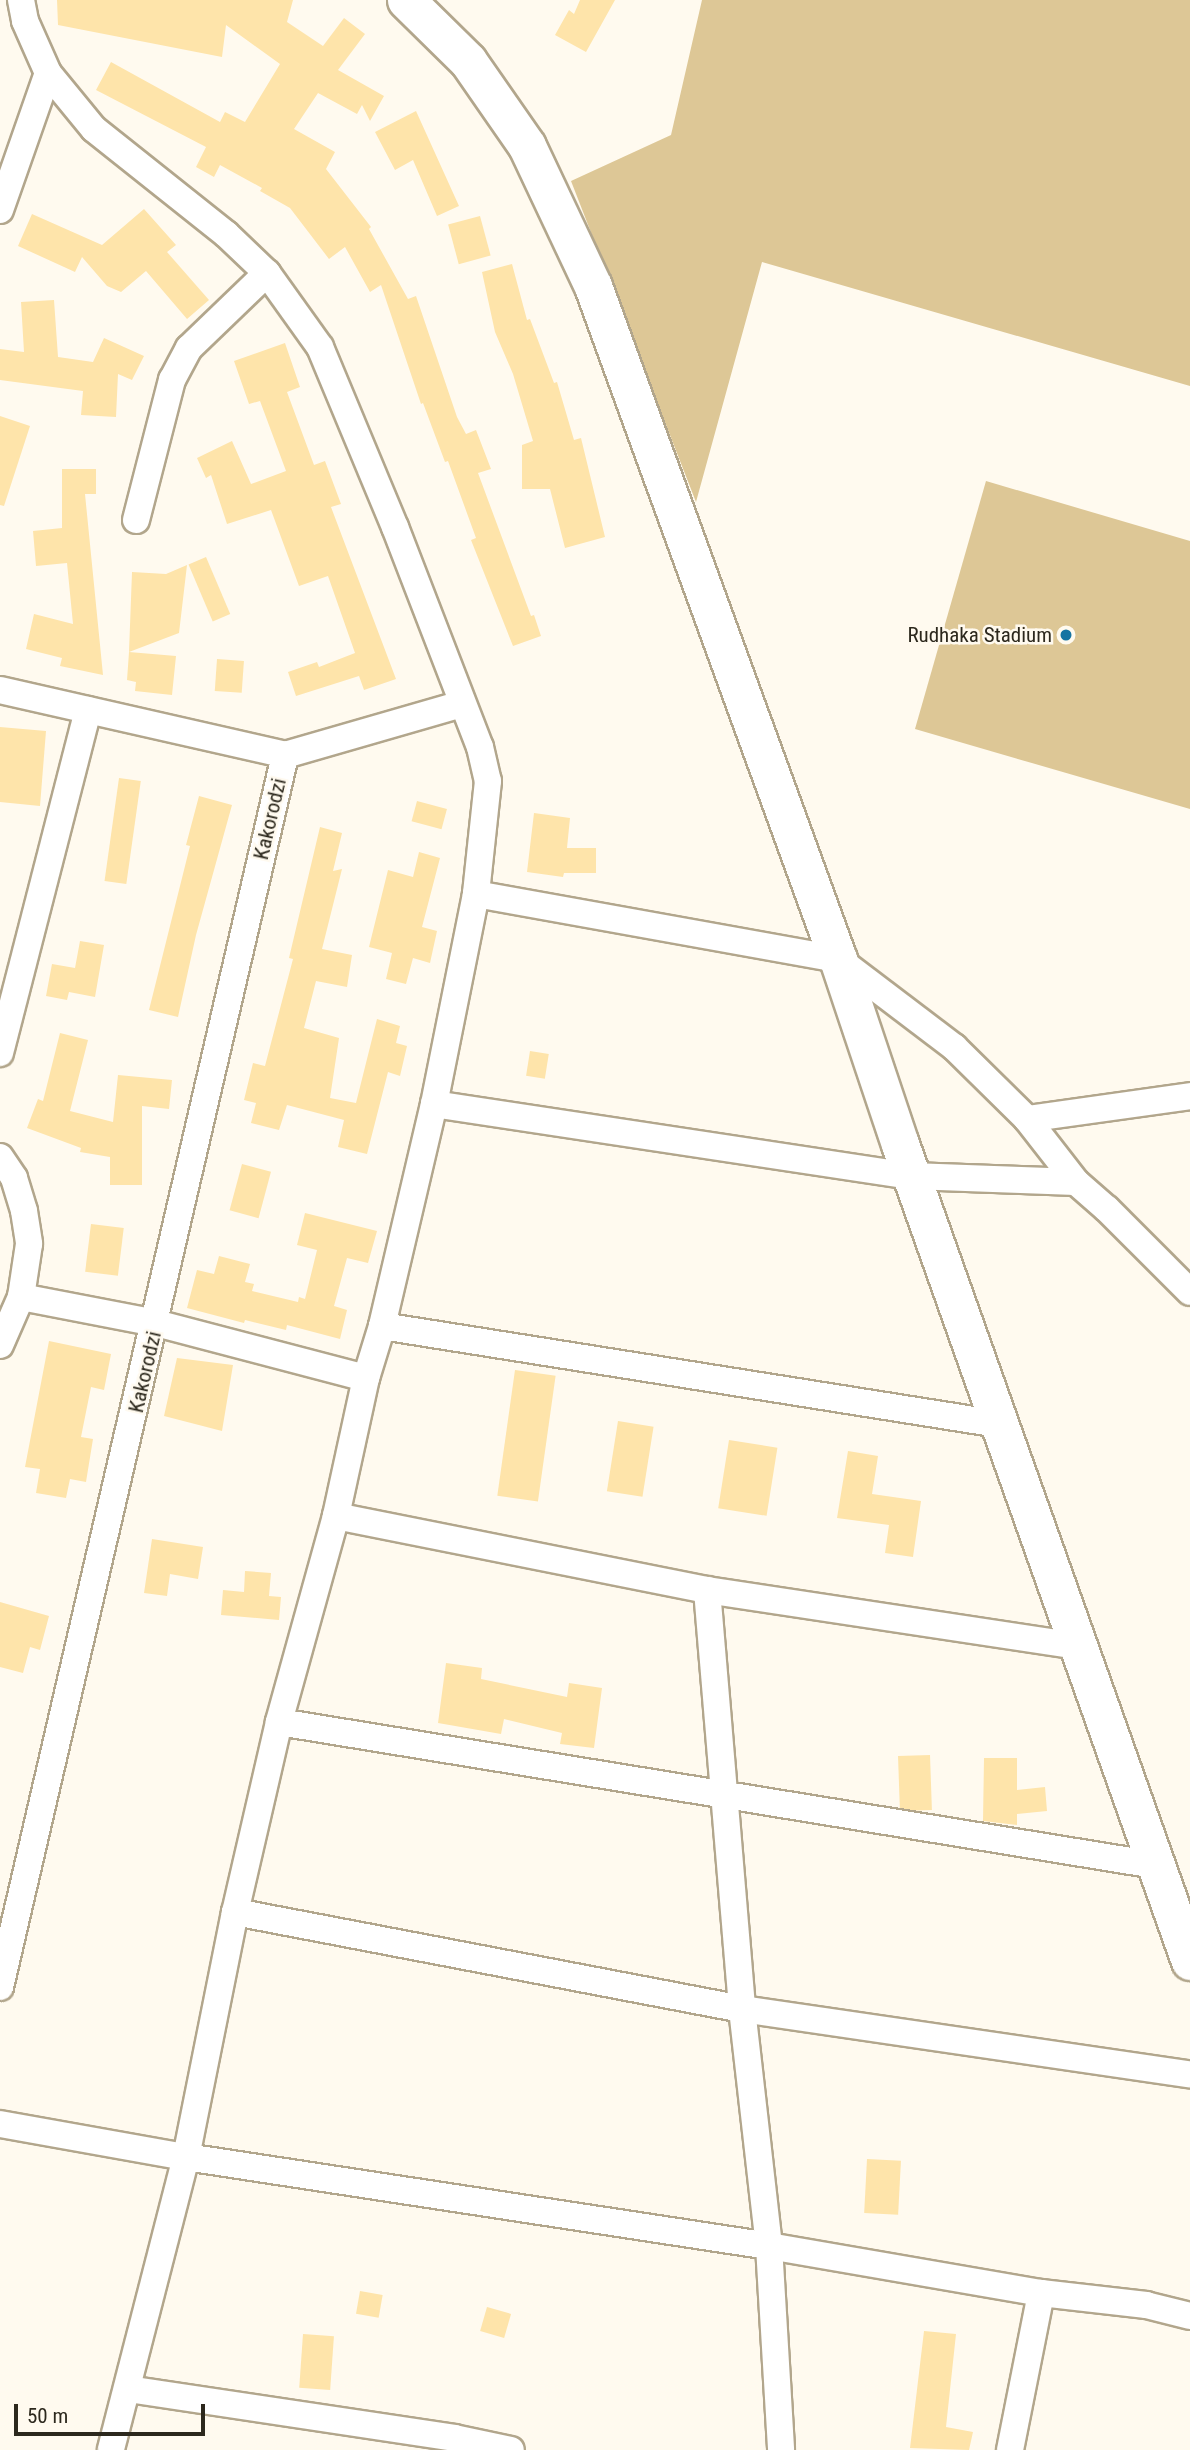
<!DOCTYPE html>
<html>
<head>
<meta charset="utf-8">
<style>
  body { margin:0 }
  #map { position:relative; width:1190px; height:2450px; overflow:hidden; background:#fffaef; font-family:"Roboto Condensed",sans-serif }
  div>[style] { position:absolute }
  .green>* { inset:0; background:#ddc796 }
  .building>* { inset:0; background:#fee4aa; transform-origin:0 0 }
  .roads { filter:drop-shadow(2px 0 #b2a68c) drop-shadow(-2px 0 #b2a68c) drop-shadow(0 2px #b2a68c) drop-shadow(0 -2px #b2a68c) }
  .street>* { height:26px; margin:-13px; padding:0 13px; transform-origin:13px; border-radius:13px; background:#fff }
  .secondary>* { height:37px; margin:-18.5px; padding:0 18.5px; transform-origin:18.5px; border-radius:18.5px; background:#fff }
  .dots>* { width:19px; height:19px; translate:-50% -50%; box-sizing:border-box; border:4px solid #fffaef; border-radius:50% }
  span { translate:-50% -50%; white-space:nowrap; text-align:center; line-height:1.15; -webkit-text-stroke:5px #fffaef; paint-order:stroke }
  .poi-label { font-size:21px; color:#2c281d }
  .right { translate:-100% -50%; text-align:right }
  .street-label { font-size:21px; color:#2c281d }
  .scale { position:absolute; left:14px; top:2404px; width:191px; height:32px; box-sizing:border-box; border:4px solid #2c281d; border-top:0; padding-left:9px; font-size:21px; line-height:24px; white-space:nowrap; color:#2c281d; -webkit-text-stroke:5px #fffaef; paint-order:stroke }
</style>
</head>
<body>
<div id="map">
  <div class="green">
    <div style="clip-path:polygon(702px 0,1190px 0,1190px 386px,762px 262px,696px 502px,571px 181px,671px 135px)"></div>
    <div style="clip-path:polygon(986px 481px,1190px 541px,1190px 809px,915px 729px)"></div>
  </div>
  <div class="building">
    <div style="clip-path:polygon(57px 0,293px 0,287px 22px,323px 46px,344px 18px,365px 34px,338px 70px,384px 96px,370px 121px,362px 105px,357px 114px,318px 93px,294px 129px,335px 152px,326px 169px,371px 227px,369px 229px,408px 299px,416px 296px,457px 417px,466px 434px,476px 430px,491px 469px,478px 473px,531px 616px,534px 615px,541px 636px,513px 646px,471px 540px,476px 538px,448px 461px,445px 462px,423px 403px,421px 404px,381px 285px,370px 292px,345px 247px,329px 259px,290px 208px,260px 191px,262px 188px,220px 165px,214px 177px,196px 167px,206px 147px,96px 90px,111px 62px,220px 122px,225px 112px,245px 122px,280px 64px,226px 25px,222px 57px,58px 25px)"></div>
    <div style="clip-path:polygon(580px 0,615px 0,586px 52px,555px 35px,569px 10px,574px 14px)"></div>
    <div style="clip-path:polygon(416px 111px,459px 206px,437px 216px,413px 160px,395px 170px,375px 132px)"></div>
    <div style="clip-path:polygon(144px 209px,176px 245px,167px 252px,209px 300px,187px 319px,146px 271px,121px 292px,107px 286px,82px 257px,75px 272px,18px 246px,32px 214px,102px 245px)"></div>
    <div style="left:480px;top:216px;width:41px;height:33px;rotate:75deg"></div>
    <div style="clip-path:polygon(512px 264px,527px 320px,530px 319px,554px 383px,557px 382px,574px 440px,581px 438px,605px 537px,565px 548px,550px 489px,522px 489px,522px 445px,533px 441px,513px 374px,495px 332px,482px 272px)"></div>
    <div style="clip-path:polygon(54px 300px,58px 357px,93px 362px,104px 338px,144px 356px,132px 380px,118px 374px,116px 417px,81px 415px,83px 391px,0 380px,0 349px,24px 352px,21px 302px)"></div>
    <div style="clip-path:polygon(285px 343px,300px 387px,287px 392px,314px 465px,325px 461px,341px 504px,331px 507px,396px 679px,364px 690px,359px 676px,296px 696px,288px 672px,317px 662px,319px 667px,355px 653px,328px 576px,299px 586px,271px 510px,227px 524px,211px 475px,206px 478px,197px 458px,232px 441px,251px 484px,286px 471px,260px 401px,249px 404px,234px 361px)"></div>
    <div style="clip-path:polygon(0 416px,30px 426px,4px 506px,0 505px)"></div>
    <div style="clip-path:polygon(62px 469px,96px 469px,96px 494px,85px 494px,103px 675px,60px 666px,62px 658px,26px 649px,34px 614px,73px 624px,67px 563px,36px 566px,33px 531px,62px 528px)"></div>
    <div style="left:206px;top:557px;width:62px;height:19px;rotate:67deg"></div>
    <div style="clip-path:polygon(187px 565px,179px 633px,129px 652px,132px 572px,166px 574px)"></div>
    <div style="clip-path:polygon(129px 652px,176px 656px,172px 695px,135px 691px,136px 682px,127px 680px)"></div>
    <div style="left:217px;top:659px;width:27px;height:32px;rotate:4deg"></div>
    <div style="clip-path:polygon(0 727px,46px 731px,40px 806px,0 802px)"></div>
    <div style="left:119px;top:778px;width:22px;height:104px;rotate:8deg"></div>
    <div style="clip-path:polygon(199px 796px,232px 805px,196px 935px,178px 1017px,149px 1010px,190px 846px,186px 845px)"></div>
    <div style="left:417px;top:801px;width:31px;height:21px;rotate:15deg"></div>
    <div style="clip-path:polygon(534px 813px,570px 818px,567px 848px,596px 848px,596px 873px,564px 873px,563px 877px,527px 872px)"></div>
    <div style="clip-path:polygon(320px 827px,342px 833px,333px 871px,342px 869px,322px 949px,352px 955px,347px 987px,316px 981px,304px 1028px,339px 1038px,330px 1098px,356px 1103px,377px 1019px,400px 1026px,396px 1043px,407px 1046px,400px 1076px,388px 1072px,367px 1154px,338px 1147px,344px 1120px,287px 1105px,279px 1130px,251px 1123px,256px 1103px,244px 1100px,253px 1063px,265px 1066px,293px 959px,289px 958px)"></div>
    <div style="clip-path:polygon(419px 852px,440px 858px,422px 927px,437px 931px,430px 963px,413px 958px,406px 984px,386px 979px,392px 953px,369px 947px,388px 870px,413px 877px)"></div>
    <div style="clip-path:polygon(80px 941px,104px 945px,95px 997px,69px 992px,67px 1000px,46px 996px,52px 964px,75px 968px)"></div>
    <div style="clip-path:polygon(60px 1033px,88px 1040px,70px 1111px,113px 1122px,118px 1075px,172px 1080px,169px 1109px,142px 1106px,142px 1185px,110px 1185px,110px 1157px,80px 1152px,81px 1148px,27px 1128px,38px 1099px,43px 1101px)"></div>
    <div style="left:530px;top:1051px;width:19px;height:25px;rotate:9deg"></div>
    <div style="left:242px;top:1164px;width:30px;height:48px;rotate:15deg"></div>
    <div style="clip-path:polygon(305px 1213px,377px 1231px,368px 1263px,347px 1258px,334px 1306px,347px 1310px,340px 1339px,287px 1325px,286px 1330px,245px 1320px,244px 1323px,187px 1308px,197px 1270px,214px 1274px,219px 1256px,250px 1264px,245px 1282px,254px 1284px,252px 1291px,298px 1302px,299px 1297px,305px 1299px,317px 1250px,297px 1245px)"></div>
    <div style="left:91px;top:1224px;width:33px;height:48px;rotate:7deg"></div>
    <div style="clip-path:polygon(49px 1341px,111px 1354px,104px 1390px,91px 1387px,81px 1437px,93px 1439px,86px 1482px,70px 1479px,66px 1498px,36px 1493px,40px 1469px,25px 1467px)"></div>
    <div style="clip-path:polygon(177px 1358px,233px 1365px,222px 1431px,164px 1416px)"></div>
    <div style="left:515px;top:1370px;width:41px;height:127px;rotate:8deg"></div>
    <div style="left:618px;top:1421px;width:36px;height:71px;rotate:9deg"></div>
    <div style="left:729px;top:1440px;width:49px;height:69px;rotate:9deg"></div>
    <div style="clip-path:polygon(848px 1451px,878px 1456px,872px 1494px,921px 1501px,913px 1557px,885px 1553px,889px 1525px,837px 1518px)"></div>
    <div style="clip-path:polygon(152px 1539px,203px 1547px,198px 1579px,170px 1574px,167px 1596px,144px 1593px)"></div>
    <div style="clip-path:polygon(245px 1571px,271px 1573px,269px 1596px,281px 1597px,279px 1620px,221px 1615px,223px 1590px,244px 1592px)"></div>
    <div style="clip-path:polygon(0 1602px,49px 1616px,40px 1650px,30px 1647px,23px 1673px,0 1667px)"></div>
    <div style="clip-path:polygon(446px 1663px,482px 1668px,481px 1679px,567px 1697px,569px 1683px,602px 1688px,594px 1748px,560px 1744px,562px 1733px,504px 1719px,501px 1734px,438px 1723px)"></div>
    <div style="left:930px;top:1755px;width:55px;height:32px;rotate:88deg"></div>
    <div style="clip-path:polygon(984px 1758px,1017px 1758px,1017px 1790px,1045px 1787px,1047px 1811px,1017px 1814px,1017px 1825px,983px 1821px)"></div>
    <div style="left:867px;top:2159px;width:34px;height:54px;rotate:3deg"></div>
    <div style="left:360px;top:2291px;width:23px;height:23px;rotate:10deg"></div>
    <div style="left:487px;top:2307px;width:25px;height:25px;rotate:16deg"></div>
    <div style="clip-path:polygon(924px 2331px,956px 2334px,946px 2427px,973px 2432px,969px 2450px,910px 2448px)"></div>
    <div style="left:303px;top:2334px;width:31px;height:54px;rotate:4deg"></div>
  </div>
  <div class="roads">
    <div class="street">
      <div style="left:21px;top:0;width:21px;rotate:79deg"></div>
      <div style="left:25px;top:21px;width:57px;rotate:66.1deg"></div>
      <div style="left:48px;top:73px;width:72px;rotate:50.6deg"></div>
      <div style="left:94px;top:129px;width:169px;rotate:38.5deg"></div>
      <div style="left:226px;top:234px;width:57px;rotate:43.6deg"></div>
      <div style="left:267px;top:273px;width:91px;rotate:54.4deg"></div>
      <div style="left:320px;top:347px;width:195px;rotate:67.4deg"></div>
      <div style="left:395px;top:527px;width:236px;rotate:68.9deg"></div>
      <div style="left:480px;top:747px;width:35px;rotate:77deg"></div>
      <div style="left:488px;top:781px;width:114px;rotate:96.1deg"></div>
      <div style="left:476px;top:894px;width:214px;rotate:101.3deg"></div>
      <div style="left:434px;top:1104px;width:228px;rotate:103.2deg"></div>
      <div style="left:382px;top:1326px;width:54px;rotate:107.1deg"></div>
      <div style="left:366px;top:1378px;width:141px;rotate:102.3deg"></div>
      <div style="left:336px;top:1516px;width:214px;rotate:105.5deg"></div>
      <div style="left:279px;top:1722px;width:195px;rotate:103deg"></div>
      <div style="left:235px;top:1912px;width:250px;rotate:101.3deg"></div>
      <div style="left:186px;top:2157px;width:302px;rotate:104.4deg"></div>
      <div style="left:0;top:210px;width:145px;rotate:-70.7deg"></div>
      <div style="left:136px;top:520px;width:145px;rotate:-75.6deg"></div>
      <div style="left:172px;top:380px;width:36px;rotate:-62deg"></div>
      <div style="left:189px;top:348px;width:108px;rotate:-43.9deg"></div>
      <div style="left:0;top:690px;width:292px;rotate:12.8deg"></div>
      <div style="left:285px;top:755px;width:184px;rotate:-16.1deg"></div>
      <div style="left:476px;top:894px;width:368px;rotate:10.2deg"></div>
      <div style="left:838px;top:959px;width:146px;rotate:37.2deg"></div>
      <div style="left:954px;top:1047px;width:103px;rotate:44.6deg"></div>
      <div style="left:1027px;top:1119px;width:80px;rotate:52.1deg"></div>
      <div style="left:0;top:1053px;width:354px;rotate:-75.6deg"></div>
      <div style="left:434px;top:1104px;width:482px;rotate:8.6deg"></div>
      <div style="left:911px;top:1176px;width:165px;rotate:2.1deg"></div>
      <div style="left:1076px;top:1182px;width:41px;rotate:41.1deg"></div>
      <div style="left:1107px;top:1209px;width:117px;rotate:45deg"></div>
      <div style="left:1027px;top:1119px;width:165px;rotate:-8deg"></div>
      <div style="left:0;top:1157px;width:25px;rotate:56deg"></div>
      <div style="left:14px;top:1178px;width:34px;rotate:73deg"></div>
      <div style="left:24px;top:1211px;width:33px;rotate:81deg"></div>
      <div style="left:29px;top:1244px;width:54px;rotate:98.6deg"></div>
      <div style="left:382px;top:1326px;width:625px;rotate:9.03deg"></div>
      <div style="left:0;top:1345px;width:52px;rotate:-66.4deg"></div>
      <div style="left:21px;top:1297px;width:137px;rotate:10.9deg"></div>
      <div style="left:156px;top:1323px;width:217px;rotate:14.7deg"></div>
      <div style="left:336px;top:1516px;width:378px;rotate:11.3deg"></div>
      <div style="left:707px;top:1590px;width:375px;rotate:8.6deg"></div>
      <div style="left:707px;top:1590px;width:420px;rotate:85.2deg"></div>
      <div style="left:742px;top:2009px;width:239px;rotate:83.5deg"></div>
      <div style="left:769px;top:2246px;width:204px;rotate:86.6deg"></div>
      <div style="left:279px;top:1722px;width:888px;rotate:9.27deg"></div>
      <div style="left:235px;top:1912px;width:516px;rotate:10.83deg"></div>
      <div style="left:742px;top:2009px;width:453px;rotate:8.3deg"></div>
      <div style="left:0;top:1987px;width:1265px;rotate:-76.97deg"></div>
      <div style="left:0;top:2124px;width:189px;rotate:10.1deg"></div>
      <div style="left:186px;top:2157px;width:590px;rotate:8.68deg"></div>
      <div style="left:769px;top:2246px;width:276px;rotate:9.8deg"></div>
      <div style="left:1041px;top:2293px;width:106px;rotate:6.5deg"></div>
      <div style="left:1146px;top:2305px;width:45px;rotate:14deg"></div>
      <div style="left:128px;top:2389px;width:330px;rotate:8.5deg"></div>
      <div style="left:454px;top:2438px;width:58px;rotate:11.9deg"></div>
      <div style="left:1010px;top:2450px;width:160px;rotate:-78.8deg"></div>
    </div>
    <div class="secondary">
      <div style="left:406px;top:0;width:87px;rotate:44.5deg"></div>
      <div style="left:468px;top:61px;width:103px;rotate:55.2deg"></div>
      <div style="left:527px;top:146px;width:155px;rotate:64.8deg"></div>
      <div style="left:593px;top:286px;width:716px;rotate:70deg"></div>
      <div style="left:838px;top:959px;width:195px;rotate:71.5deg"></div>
      <div style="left:900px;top:1144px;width:867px;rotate:70.46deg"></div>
    </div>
  </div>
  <div class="dots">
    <div style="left:1066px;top:635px;background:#1674a2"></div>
  </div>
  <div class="poi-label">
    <span class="right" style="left:1052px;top:635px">Rudhaka Stadium</span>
  </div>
  <div class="street-label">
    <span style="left:270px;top:819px;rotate:-77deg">Kakorodzi</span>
    <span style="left:145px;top:1372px;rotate:-77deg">Kakorodzi</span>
  </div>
  <div class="scale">50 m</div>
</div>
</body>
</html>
